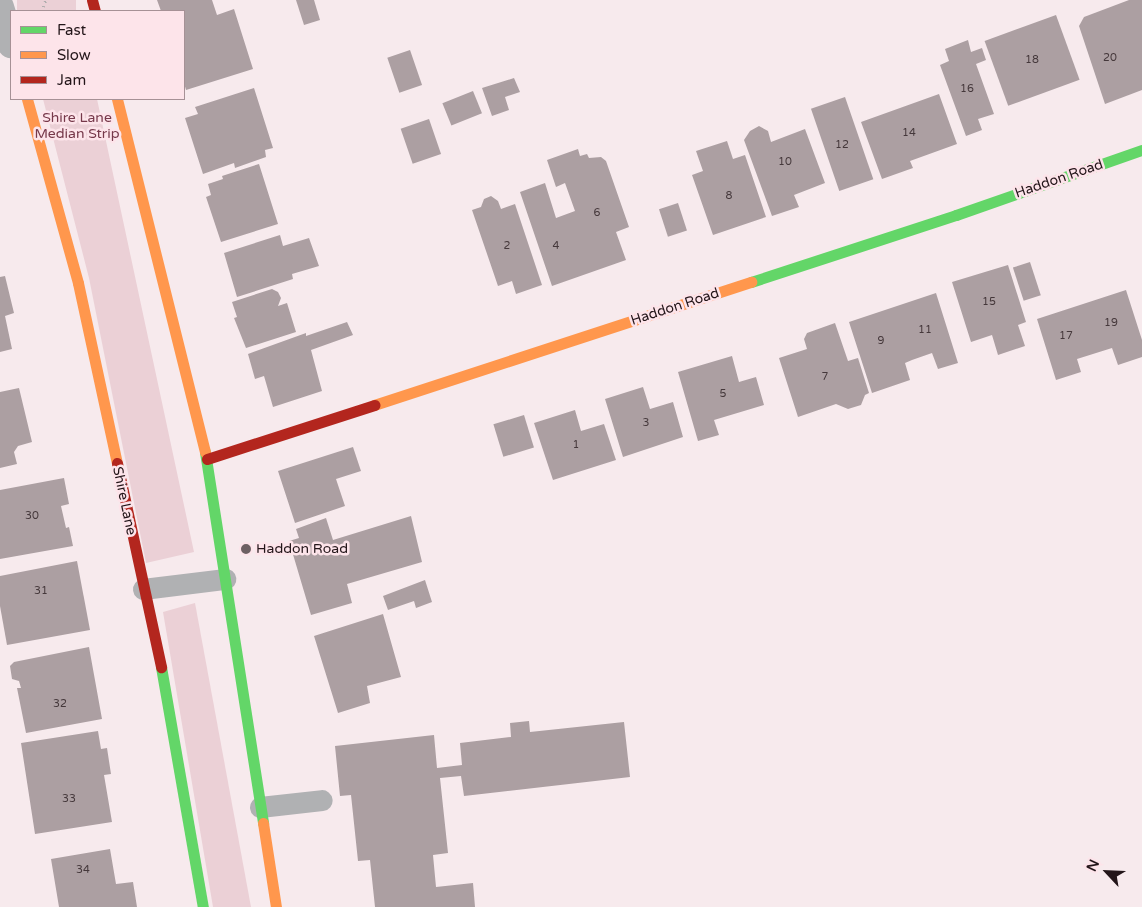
<!DOCTYPE html>
<html>
<head>
<meta charset="utf-8">
<style>
  body { margin:0 }
  #map { position:relative; width:1142px; height:907px; overflow:hidden; background:#f7eaed; font-family:"Varela Round",sans-serif }
  div>[style] { position:absolute }
  .green>* { inset:0; background:#ebd0d6; transform-origin:0 0 }
  .building>* { inset:0; background:#ac9fa2; transform-origin:0 0 }
  .path>* { height:3px; margin-top:-1.5px; transform-origin:0; background:repeating-linear-gradient(90deg,#b0adae 0 1px,transparent 0 5px) }
  .lane>* { height:21px; margin:-10.5px; padding:0 10.5px; transform-origin:10.5px; border-radius:10.5px; background:#b0b1b3 }
  .street>* { height:28px; margin:-14px; padding:0 14px; transform-origin:14px; border-radius:14px; background:#b0b1b3 }
  .fast>* { height:11px; margin:-5.5px; padding:0 5.5px; transform-origin:5.5px; border-radius:5.5px; background:#63d668 }
  .slow>* { height:11px; margin:-5.5px; padding:0 5.5px; transform-origin:5.5px; border-radius:5.5px; background:#ff974d }
  .jam>* { height:11px; margin:-5.5px; padding:0 5.5px; transform-origin:5.5px; border-radius:5.5px; background:#b3261e }
  .dots>* { width:14px; height:14px; translate:-50% -50%; box-sizing:border-box; border:2px solid #fde4ea; border-radius:50% }
  span { translate:-50% -50%; white-space:nowrap; text-align:center; line-height:1.15; -webkit-text-stroke:5px #fde4ea; paint-order:stroke }
  .number-label { font-size:11px; color:#45383b }
  .number-label span { -webkit-text-stroke-width:0 }
  .park-label { font-size:14px; color:#76384a }
  .street-label { font-size:14px; color:#231519 }
  .poi-label { font-size:14px; color:#231519 }
  .left { translate:0 -50%; text-align:left }
  .legend { position:absolute; left:10px; top:10px; width:175px; height:90px; box-sizing:border-box; background:#fde4ea; border:1px solid #a69196; margin:0; padding:6px 9px; list-style:none; font-size:15px; color:#231519 }
  .legend li { display:flex; align-items:center; gap:10px; height:25px }
  .legend b { width:25px; border:1px solid #a69196 }
  .north { position:absolute; left:1082px; top:847px; width:50px; height:50px; -webkit-text-stroke:4px #fde4ea; paint-order:stroke; rotate:295deg; font-size:14px; font-weight:700; line-height:20px; text-align:center; color:#231519 }
  .north::after { content:''; display:block; margin:auto; width:18px; height:22px; background:#231519; clip-path:polygon(50% 0,100% 100%,50% 72%,0 100%) }
</style>
</head>
<body>
<div id="map">
  <div class="green">
    <div style="left:17px;top:0;width:59px;height:11px"></div>
    <div style="clip-path:polygon(43px 99px,97px 99px,194px 552px,146px 563px,89px 278px)"></div>
    <div style="clip-path:polygon(195px 603px,251px 907px,213px 907px,163px 612px)"></div>
  </div>
  <div class="building">
    <div style="clip-path:polygon(157px 0,212px 0,217px 15px,234px 9px,253px 69px,186px 90px,184px 83px,184px 11px,161px 11px)"></div>
    <div style="clip-path:polygon(296px 0,314px 0,320px 20px,304px 25px)"></div>
    <div style="clip-path:polygon(1129px 0,1142px 0,1142px 90px,1105px 104px,1079px 26px,1084px 17px)"></div>
    <div style="left:1056px;top:15px;width:69px;height:76px;rotate:70deg"></div>
    <div style="clip-path:polygon(968px 40px,971px 52px,982px 48px,986px 60px,976px 64px,994px 114px,978px 119px,982px 130px,966px 136px,940px 65px,949px 61px,945px 49px)"></div>
    <div style="left:410px;top:50px;width:37px;height:24px;rotate:71deg"></div>
    <div style="clip-path:polygon(514px 78px,520px 92px,505px 97px,509px 110px,492px 116px,482px 88px)"></div>
    <div style="clip-path:polygon(254px 88px,273px 148px,265px 150px,266px 157px,235px 168px,234px 163px,203px 174px,185px 118px,198px 114px,195px 107px)"></div>
    <div style="left:473px;top:91px;width:24px;height:33px;rotate:68deg"></div>
    <div style="clip-path:polygon(939px 94px,957px 144px,910px 161px,913px 168px,882px 179px,861px 122px)"></div>
    <div style="left:845px;top:97px;width:87px;height:36px;rotate:71deg"></div>
    <div style="left:429px;top:119px;width:37px;height:30px;rotate:71deg"></div>
    <div style="clip-path:polygon(759px 126px,768px 131px,771px 142px,805px 129px,825px 183px,794px 195px,799px 207px,772px 216px,744px 140px,750px 131px)"></div>
    <div style="clip-path:polygon(727px 141px,733px 159px,745px 155px,766px 217px,713px 235px,692px 175px,703px 171px,696px 151px)"></div>
    <div style="clip-path:polygon(578px 149px,580px 156px,587px 154px,589px 158px,601px 157px,606px 161px,629px 227px,616px 232px,626px 260px,552px 286px,520px 192px,545px 183px,556px 218px,575px 211px,565px 183px,556px 187px,547px 160px)"></div>
    <div style="clip-path:polygon(259px 164px,278px 224px,221px 242px,206px 197px,211px 195px,208px 184px,223px 179px,222px 176px)"></div>
    <div style="clip-path:polygon(491px 196px,498px 201px,501px 209px,515px 204px,542px 285px,516px 294px,512px 281px,498px 286px,472px 210px,481px 207px,484px 199px)"></div>
    <div style="left:678px;top:203px;width:29px;height:20px;rotate:72deg"></div>
    <div style="clip-path:polygon(280px 235px,283px 246px,309px 238px,319px 266px,292px 274px,293px 279px,237px 297px,224px 253px)"></div>
    <div style="left:1030px;top:262px;width:35px;height:18px;rotate:72deg"></div>
    <div style="clip-path:polygon(1008px 265px,1026px 322px,1018px 325px,1025px 346px,998px 355px,992px 335px,971px 342px,952px 282px)"></div>
    <div style="clip-path:polygon(5px 276px,14px 313px,5px 316px,12px 349px,0 352px,0 277px)"></div>
    <div style="clip-path:polygon(272px 289px,278px 292px,281px 298px,278px 306px,287px 303px,296px 332px,246px 348px,234px 318px,237px 317px,232px 302px)"></div>
    <div style="clip-path:polygon(1126px 290px,1142px 340px,1142px 357px,1118px 365px,1112px 348px,1077px 359px,1081px 372px,1056px 380px,1037px 319px)"></div>
    <div style="clip-path:polygon(936px 293px,958px 363px,938px 369px,932px 353px,912px 360px,905px 363px,910px 380px,872px 393px,849px 322px)"></div>
    <div style="clip-path:polygon(347px 322px,353px 335px,311px 350px,322px 391px,273px 407px,264px 376px,255px 379px,248px 354px,306px 333px,306px 336px)"></div>
    <div style="clip-path:polygon(835px 323px,848px 361px,858px 358px,869px 393px,865px 395px,861px 405px,848px 409px,836px 404px,798px 417px,779px 358px,807px 349px,804px 339px,807px 333px)"></div>
    <div style="clip-path:polygon(732px 356px,739px 382px,756px 377px,764px 405px,714px 420px,719px 435px,698px 441px,678px 372px)"></div>
    <div style="clip-path:polygon(643px 387px,650px 409px,673px 402px,683px 437px,623px 457px,605px 399px)"></div>
    <div style="clip-path:polygon(19px 388px,32px 442px,18px 446px,14px 452px,17px 464px,0 468px,0 392px)"></div>
    <div style="clip-path:polygon(575px 410px,581px 431px,604px 424px,616px 460px,553px 480px,534px 423px)"></div>
    <div style="left:524px;top:415px;width:34px;height:32px;rotate:73deg"></div>
    <div style="clip-path:polygon(353px 447px,361px 471px,336px 479px,345px 506px,295px 523px,278px 471px)"></div>
    <div style="clip-path:polygon(64px 478px,69px 504px,61px 506px,66px 528px,69px 527px,73px 546px,0 559px,0 490px)"></div>
    <div style="clip-path:polygon(411px 516px,422px 562px,347px 584px,352px 603px,311px 615px,289px 541px,299px 538px,296px 529px,326px 518px,333px 540px)"></div>
    <div style="clip-path:polygon(77px 561px,90px 630px,7px 645px,0 606px,0 576px)"></div>
    <div style="clip-path:polygon(425px 580px,432px 602px,416px 608px,414px 601px,388px 610px,383px 596px)"></div>
    <div style="clip-path:polygon(383px 614px,401px 677px,367px 686px,370px 703px,338px 713px,314px 636px)"></div>
    <div style="clip-path:polygon(89px 647px,102px 719px,26px 733px,17px 688px,21px 688px,19px 681px,12px 679px,10px 666px,14px 662px)"></div>
    <div style="clip-path:polygon(529px 721px,530px 732px,624px 722px,630px 777px,464px 796px,461px 776px,440px 778px,448px 853px,433px 855px,436px 887px,473px 883px,475px 907px,375px 907px,370px 860px,358px 861px,351px 795px,340px 796px,335px 746px,434px 735px,437px 768px,462px 765px,460px 743px,511px 737px,510px 723px)"></div>
    <div style="clip-path:polygon(98px 731px,101px 749px,107px 748px,111px 774px,104px 775px,112px 822px,35px 834px,21px 743px)"></div>
    <div style="clip-path:polygon(110px 849px,116px 884px,133px 882px,137px 907px,59px 907px,51px 859px)"></div>
  </div>
  <div class="path">
    <div style="left:41px;top:11px;width:12px;rotate:-66deg"></div>
  </div>
  <div class="lane">
    <div style="left:143px;top:589px;width:83px;rotate:-7deg"></div>
    <div style="left:260px;top:807px;width:62px;rotate:-6.4deg"></div>
  </div>
  <div class="street">
    <div style="left:0;top:7px;width:39px;rotate:73deg"></div>
  </div>
  <div class="fast">
    <div style="left:751px;top:282px;width:216px;rotate:-18.1deg"></div>
    <div style="left:956px;top:215px;width:197px;rotate:-19.3deg"></div>
    <div style="left:205px;top:452px;width:376px;rotate:81.1deg"></div>
    <div style="left:161px;top:667px;width:244px;rotate:80.1deg"></div>
  </div>
  <div class="slow">
    <div style="left:27px;top:99px;width:191px;rotate:74.5deg"></div>
    <div style="left:78px;top:283px;width:184px;rotate:77.8deg"></div>
    <div style="left:117px;top:99px;width:364px;rotate:76deg"></div>
    <div style="left:374px;top:405px;width:397px;rotate:-18.1deg"></div>
    <div style="left:263px;top:823px;width:85px;rotate:81.2deg"></div>
  </div>
  <div class="jam">
    <div style="left:92px;top:0;width:11px;rotate:75deg"></div>
    <div style="left:207px;top:459px;width:176px;rotate:-17.9deg"></div>
    <div style="left:117px;top:463px;width:209px;rotate:77.8deg"></div>
  </div>
  <div class="dots">
    <div style="left:246px;top:549px;background:#6d6063"></div>
  </div>
  <div class="number-label">
    <span style="left:1110px;top:58px">20</span>
    <span style="left:1032px;top:60px">18</span>
    <span style="left:967px;top:89px">16</span>
    <span style="left:909px;top:133px">14</span>
    <span style="left:842px;top:145px">12</span>
    <span style="left:785px;top:162px">10</span>
    <span style="left:729px;top:196px">8</span>
    <span style="left:597px;top:213px">6</span>
    <span style="left:507px;top:246px">2</span>
    <span style="left:556px;top:246px">4</span>
    <span style="left:989px;top:302px">15</span>
    <span style="left:1111px;top:323px">19</span>
    <span style="left:925px;top:330px">11</span>
    <span style="left:1066px;top:336px">17</span>
    <span style="left:881px;top:341px">9</span>
    <span style="left:825px;top:377px">7</span>
    <span style="left:723px;top:394px">5</span>
    <span style="left:646px;top:423px">3</span>
    <span style="left:576px;top:445px">1</span>
    <span style="left:32px;top:516px">30</span>
    <span style="left:41px;top:591px">31</span>
    <span style="left:60px;top:704px">32</span>
    <span style="left:69px;top:799px">33</span>
    <span style="left:83px;top:870px">34</span>
  </div>
  <div class="park-label">
    <span style="left:77px;top:126px">Shire Lane<br>Median Strip</span>
  </div>
  <div class="street-label">
    <span style="left:1059px;top:179px;rotate:-19deg">Haddon Road</span>
    <span style="left:675px;top:307px;rotate:-18deg">Haddon Road</span>
    <span style="left:124px;top:501px;rotate:78deg">Shire Lane</span>
  </div>
  <div class="poi-label">
    <span class="left" style="left:256px;top:549px">Haddon Road</span>
  </div>
  <ul class="legend">
  <li><b style="height:6px;background:#63d668"></b>Fast</li>
  <li><b style="height:6px;background:#ff974d"></b>Slow</li>
  <li><b style="height:6px;background:#b3261e"></b>Jam</li>
  </ul>
  <div class="north">N</div>
</div>
</body>
</html>
